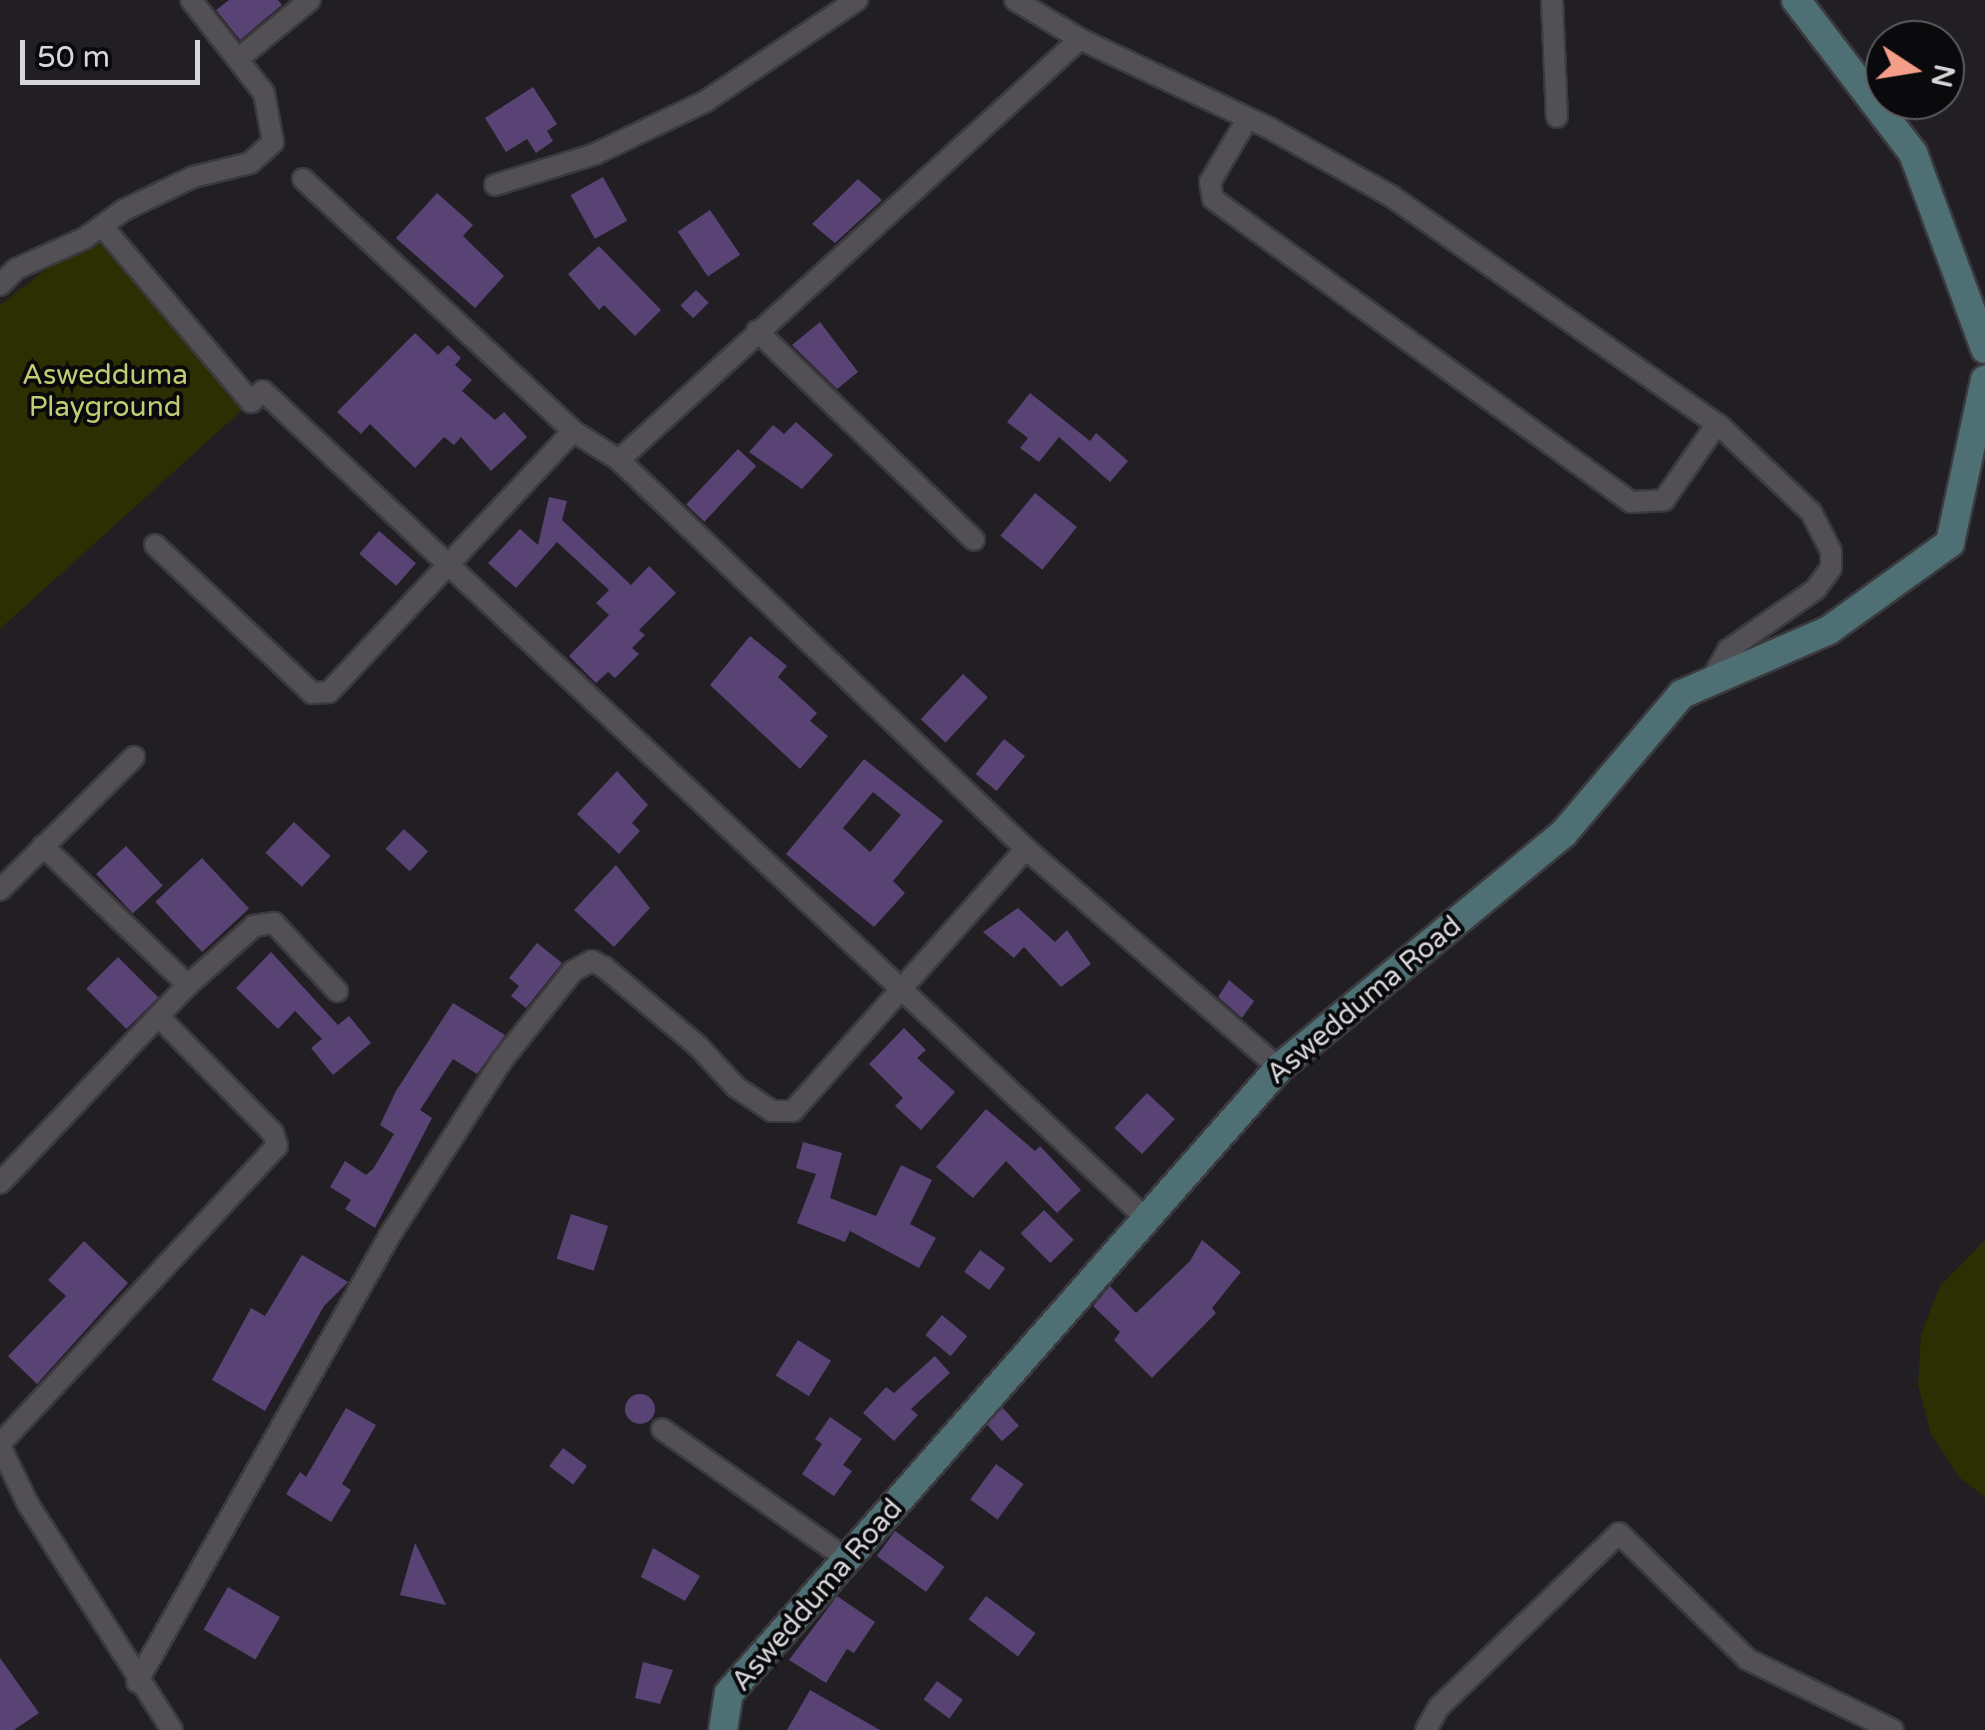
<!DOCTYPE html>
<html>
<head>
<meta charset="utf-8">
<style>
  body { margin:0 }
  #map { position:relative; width:1985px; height:1730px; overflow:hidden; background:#211f24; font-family:"Varela Round",sans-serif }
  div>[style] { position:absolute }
  .green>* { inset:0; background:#2b2f02 }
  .building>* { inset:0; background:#584374; transform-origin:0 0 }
  .round { border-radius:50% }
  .roads { filter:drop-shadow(2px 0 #3b3a3e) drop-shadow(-2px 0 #3b3a3e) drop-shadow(0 2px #3b3a3e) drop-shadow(0 -2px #3b3a3e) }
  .street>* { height:20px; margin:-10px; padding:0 10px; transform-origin:10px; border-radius:10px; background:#525055 }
  .secondary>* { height:28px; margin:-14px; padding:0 14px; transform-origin:14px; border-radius:14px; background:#4e7074 }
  span { translate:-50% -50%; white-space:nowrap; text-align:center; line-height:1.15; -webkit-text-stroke:8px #0a090b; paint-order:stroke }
  .park-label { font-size:28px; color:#c1cc74 }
  .street-label { font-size:28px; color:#d7d6d9 }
  .north { position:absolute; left:1865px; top:20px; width:100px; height:100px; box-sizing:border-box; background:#0a090b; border:2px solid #5c5b5d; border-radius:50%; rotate:102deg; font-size:28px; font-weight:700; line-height:40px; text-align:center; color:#d7d6d9 }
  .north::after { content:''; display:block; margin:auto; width:35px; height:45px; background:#f49e89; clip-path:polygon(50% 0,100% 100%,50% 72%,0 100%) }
  .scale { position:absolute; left:20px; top:40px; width:180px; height:45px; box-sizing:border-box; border:5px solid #d7d6d9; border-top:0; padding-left:12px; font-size:30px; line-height:35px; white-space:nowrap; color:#d7d6d9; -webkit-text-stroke:8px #0a090b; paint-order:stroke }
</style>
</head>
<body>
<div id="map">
  <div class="green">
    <div style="clip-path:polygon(102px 226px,251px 402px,0 629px,0 305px)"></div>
    <div style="clip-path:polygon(1985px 1240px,1985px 1497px,1959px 1477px,1931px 1434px,1918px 1385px,1921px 1334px,1940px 1286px)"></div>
  </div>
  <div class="building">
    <div style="clip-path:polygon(229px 0,278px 0,282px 5px,240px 40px,216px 10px)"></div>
    <div style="clip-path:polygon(533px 87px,557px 124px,547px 131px,553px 141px,536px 153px,527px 139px,506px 152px,485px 118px)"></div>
    <div style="left:603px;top:177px;width:50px;height:37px;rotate:61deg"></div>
    <div style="clip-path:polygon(858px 179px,882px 200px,835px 243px,812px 224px)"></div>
    <div style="clip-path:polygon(437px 193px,473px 225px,463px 236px,504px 276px,475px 308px,396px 238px)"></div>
    <div style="left:710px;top:210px;width:54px;height:39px;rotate:56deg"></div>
    <div style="clip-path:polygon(599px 246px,661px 310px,635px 336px,604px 305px,599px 310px,568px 274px)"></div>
    <div style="left:696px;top:290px;width:18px;height:22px;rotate:45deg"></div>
    <div style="clip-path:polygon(820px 322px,858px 372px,837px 389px,792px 345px)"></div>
    <div style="clip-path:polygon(415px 333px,438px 355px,448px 345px,461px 358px,455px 365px,472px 380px,462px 391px,495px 420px,504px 412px,527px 437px,491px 471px,461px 437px,454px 445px,444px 437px,415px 468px,370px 424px,361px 434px,337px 412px)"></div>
    <div style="clip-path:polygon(1030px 393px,1090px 441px,1096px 433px,1128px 461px,1110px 482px,1059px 437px,1039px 462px,1020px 448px,1028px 438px,1007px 422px)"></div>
    <div style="clip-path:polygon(796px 422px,833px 455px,802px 489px,749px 452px,773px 425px,784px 434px)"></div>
    <div style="left:738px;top:449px;width:25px;height:76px;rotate:43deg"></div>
    <div style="left:1035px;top:493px;width:54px;height:55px;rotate:39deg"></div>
    <div style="clip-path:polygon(549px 497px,567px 501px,562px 520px,631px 585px,649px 566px,676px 593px,639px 630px,645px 635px,632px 648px,639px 654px,615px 678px,608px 672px,596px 683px,569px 656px,609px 615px,596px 603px,609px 590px,557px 542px,516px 588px,488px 563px,520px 529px,538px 545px)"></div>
    <div style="left:379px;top:531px;width:49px;height:30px;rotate:41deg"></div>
    <div style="clip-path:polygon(750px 636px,787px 666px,778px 677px,817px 713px,810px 721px,828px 736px,800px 769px,710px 685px)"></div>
    <div style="left:963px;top:674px;width:34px;height:62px;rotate:43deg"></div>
    <div style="left:1004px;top:739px;width:27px;height:45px;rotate:39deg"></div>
    <div style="clip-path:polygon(evenodd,864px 759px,943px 821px,893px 881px,905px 893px,874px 927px,786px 854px,864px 759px,873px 792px,901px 815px,870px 852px,843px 828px,873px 792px)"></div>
    <div style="clip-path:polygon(617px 771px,648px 805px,632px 823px,640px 831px,619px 854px,577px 814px)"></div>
    <div style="left:294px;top:822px;width:50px;height:42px;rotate:43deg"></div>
    <div style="left:404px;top:829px;width:33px;height:27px;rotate:43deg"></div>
    <div style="left:126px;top:846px;width:54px;height:41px;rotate:47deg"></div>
    <div style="left:202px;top:858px;width:69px;height:64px;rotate:47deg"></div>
    <div style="clip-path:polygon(616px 865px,650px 908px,614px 947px,574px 910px)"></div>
    <div style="clip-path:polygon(1018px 908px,1055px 942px,1067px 930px,1091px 964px,1061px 987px,1024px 947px,1014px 958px,983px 932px)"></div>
    <div style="clip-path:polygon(537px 943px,562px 963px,526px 1008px,511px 996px,519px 986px,509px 978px)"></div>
    <div style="clip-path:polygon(271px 952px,338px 1025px,349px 1016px,371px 1043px,333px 1075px,311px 1048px,322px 1039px,295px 1011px,278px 1029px,236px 988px)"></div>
    <div style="left:118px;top:957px;width:57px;height:45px;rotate:45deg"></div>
    <div style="clip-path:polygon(1229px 980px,1254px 1001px,1242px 1018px,1218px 997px)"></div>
    <div style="clip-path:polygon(453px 1003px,505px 1035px,477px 1074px,453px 1059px,420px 1110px,432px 1118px,375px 1228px,345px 1209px,351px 1200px,330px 1187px,345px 1161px,366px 1175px,373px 1169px,394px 1134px,380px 1125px,396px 1091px)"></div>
    <div style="clip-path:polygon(904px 1028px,926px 1050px,917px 1058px,955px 1092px,921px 1130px,895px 1106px,903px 1098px,869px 1064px)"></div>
    <div style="left:1147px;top:1093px;width:38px;height:48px;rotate:43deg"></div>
    <div style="clip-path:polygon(986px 1109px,1035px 1151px,1040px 1146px,1081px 1190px,1057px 1213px,1006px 1161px,973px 1198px,936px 1167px)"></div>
    <div style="clip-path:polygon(803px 1142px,842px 1153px,830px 1198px,876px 1216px,901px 1165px,932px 1180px,910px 1224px,936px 1238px,919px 1268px,850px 1231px,845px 1242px,797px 1223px,816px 1174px,796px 1168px)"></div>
    <div style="left:1044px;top:1210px;width:42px;height:33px;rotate:45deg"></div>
    <div style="left:571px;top:1214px;width:39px;height:47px;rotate:18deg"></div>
    <div style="clip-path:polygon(1202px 1240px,1241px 1272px,1212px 1308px,1216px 1313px,1152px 1378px,1114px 1340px,1120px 1332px,1093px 1306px,1110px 1286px,1136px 1313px,1190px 1261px)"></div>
    <div style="clip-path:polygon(84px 1241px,128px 1283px,37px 1384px,8px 1356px,66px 1296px,48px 1280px)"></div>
    <div style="left:980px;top:1250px;width:31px;height:27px;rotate:36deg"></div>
    <div style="clip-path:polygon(302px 1255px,348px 1282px,324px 1306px,265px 1411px,212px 1380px,251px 1308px,265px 1316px)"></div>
    <div style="left:942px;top:1315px;width:33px;height:26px;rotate:40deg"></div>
    <div style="left:798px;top:1340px;width:39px;height:42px;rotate:32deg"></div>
    <div style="clip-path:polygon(935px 1356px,950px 1373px,911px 1409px,918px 1415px,894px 1441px,863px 1413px,886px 1387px,894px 1393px)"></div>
    <div class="round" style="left:625px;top:1394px;width:30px;height:30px"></div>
    <div style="clip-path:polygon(346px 1408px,376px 1425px,342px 1484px,351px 1490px,331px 1522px,286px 1494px,300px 1472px,306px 1477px)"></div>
    <div style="left:1003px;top:1408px;width:24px;height:23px;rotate:48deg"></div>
    <div style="clip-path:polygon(830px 1417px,862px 1439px,843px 1465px,852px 1471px,834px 1496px,802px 1474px,822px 1444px,815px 1439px)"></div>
    <div style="left:563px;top:1448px;width:30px;height:23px;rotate:37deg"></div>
    <div style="left:996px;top:1464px;width:34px;height:44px;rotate:36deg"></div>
    <div style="left:895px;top:1531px;width:61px;height:31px;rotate:36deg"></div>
    <div style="clip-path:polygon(415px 1543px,446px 1605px,400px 1595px)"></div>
    <div style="clip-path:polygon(653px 1548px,700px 1576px,685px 1601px,641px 1577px)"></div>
    <div style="left:228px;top:1587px;width:60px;height:49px;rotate:30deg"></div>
    <div style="clip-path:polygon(837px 1596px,875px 1622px,854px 1653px,847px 1649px,826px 1683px,789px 1660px)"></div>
    <div style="left:986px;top:1596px;width:62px;height:29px;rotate:37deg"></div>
    <div style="clip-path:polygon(0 1658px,39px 1713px,14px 1730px,0 1730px)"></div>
    <div style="clip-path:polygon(643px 1662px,673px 1670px,660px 1704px,635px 1698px)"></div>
    <div style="left:937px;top:1681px;width:32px;height:23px;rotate:36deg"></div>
    <div style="clip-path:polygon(810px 1690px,880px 1730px,787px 1730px)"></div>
  </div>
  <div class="roads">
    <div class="street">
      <div style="left:1015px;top:0;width:76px;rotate:31deg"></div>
      <div style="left:1552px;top:0;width:117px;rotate:87.6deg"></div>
      <div style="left:238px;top:59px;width:93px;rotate:-39.3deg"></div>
      <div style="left:1248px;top:118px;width:74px;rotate:120.7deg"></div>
      <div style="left:1210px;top:182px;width:17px;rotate:80deg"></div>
      <div style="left:1213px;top:199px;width:516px;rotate:35.94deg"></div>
      <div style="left:1631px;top:502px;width:33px;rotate:-3deg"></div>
      <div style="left:1664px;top:500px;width:93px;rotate:-55.1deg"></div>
      <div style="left:303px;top:179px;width:369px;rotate:43deg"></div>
      <div style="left:573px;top:431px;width:54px;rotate:32.2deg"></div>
      <div style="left:495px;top:185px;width:105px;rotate:-17.2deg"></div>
      <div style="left:595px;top:154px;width:123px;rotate:-25.5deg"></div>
      <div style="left:706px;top:101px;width:182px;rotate:-33.8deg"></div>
      <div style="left:102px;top:226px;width:231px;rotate:49.7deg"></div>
      <div style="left:251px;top:402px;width:16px;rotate:-43deg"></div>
      <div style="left:263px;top:391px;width:1201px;rotate:43.14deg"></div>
      <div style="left:0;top:285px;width:23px;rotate:-45deg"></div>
      <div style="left:16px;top:269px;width:76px;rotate:-24.2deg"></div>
      <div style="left:85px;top:238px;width:48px;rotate:-35.7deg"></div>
      <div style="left:124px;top:210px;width:76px;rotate:-25.6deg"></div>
      <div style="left:193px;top:177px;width:59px;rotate:-13.8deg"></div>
      <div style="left:250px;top:163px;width:31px;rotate:-42deg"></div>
      <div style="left:273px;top:142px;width:50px;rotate:-100.4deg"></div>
      <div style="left:264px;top:93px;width:118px;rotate:-128.1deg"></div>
      <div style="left:757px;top:331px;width:301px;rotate:43.9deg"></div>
      <div style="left:155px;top:545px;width:216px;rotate:43.3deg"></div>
      <div style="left:312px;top:693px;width:17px;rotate:-3deg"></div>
      <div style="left:329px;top:692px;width:357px;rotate:-46.9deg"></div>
      <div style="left:43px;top:846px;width:201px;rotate:43.8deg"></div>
      <div style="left:0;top:890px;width:189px;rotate:-44.8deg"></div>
      <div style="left:1279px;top:1068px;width:335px;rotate:-139.1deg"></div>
      <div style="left:1026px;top:849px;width:563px;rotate:-136.3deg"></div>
      <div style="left:619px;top:460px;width:624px;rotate:-42.4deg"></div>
      <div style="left:1080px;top:39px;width:209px;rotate:25.2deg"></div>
      <div style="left:1269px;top:128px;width:140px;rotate:29.1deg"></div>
      <div style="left:1391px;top:196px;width:403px;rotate:35deg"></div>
      <div style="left:1721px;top:427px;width:124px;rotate:43.4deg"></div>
      <div style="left:1811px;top:512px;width:44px;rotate:62.9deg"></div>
      <div style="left:1831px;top:551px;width:17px;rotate:90deg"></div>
      <div style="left:1831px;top:568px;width:26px;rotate:126deg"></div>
      <div style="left:1816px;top:589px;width:107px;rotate:145.3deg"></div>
      <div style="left:1728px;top:650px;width:35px;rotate:119deg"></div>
      <div style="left:0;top:1183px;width:273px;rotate:-46.5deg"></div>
      <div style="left:188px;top:985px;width:89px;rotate:-41.8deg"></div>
      <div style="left:254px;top:926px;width:20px;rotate:-9deg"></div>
      <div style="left:274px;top:923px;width:93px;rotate:47.2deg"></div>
      <div style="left:662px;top:1429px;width:226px;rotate:35.1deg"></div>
      <div style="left:0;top:1444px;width:407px;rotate:-47.1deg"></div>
      <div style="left:277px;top:1146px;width:14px;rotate:-107deg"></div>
      <div style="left:273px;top:1133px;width:164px;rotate:-134.5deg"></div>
      <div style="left:0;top:1446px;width:64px;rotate:64.2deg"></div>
      <div style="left:28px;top:1504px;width:268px;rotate:57.5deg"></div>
      <div style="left:137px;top:1682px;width:514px;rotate:-60.49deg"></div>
      <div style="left:390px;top:1235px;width:209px;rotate:-57.3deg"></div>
      <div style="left:503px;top:1059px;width:112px;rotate:-51.5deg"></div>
      <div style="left:573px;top:971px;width:21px;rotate:-28deg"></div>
      <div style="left:592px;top:961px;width:13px;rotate:27deg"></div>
      <div style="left:604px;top:967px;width:123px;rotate:40deg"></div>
      <div style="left:698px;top:1046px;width:56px;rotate:47.2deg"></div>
      <div style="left:736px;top:1087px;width:43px;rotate:33.7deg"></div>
      <div style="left:772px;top:1111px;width:21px"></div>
      <div style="left:793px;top:1111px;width:351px;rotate:-48.4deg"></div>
      <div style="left:1426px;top:1730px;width:26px;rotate:-61deg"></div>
      <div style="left:1439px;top:1707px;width:250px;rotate:-44deg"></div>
      <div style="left:1619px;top:1533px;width:180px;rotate:44.5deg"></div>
      <div style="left:1747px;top:1659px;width:162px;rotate:25.9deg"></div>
    </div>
    <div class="secondary">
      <div style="left:1796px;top:0;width:193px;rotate:52.6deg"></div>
      <div style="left:1913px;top:153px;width:209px;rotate:69.8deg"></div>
      <div style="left:723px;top:1730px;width:37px;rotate:-81deg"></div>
      <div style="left:729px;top:1693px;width:833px;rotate:-48.65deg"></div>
      <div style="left:1279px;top:1068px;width:369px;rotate:-39.5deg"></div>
      <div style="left:1564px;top:833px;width:182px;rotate:-49.7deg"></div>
      <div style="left:1682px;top:694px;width:160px;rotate:-23.5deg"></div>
      <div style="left:1829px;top:630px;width:149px;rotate:-35.7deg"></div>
      <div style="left:1950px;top:543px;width:167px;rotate:-77.9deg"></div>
    </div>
  </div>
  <div class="park-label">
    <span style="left:105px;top:391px">Aswedduma<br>Playground</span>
  </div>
  <div class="street-label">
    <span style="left:1364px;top:1000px;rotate:-40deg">Aswedduma Road</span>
    <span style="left:817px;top:1595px;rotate:-49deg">Aswedduma Road</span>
  </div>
  <div class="north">N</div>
  <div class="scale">50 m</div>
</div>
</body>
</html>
